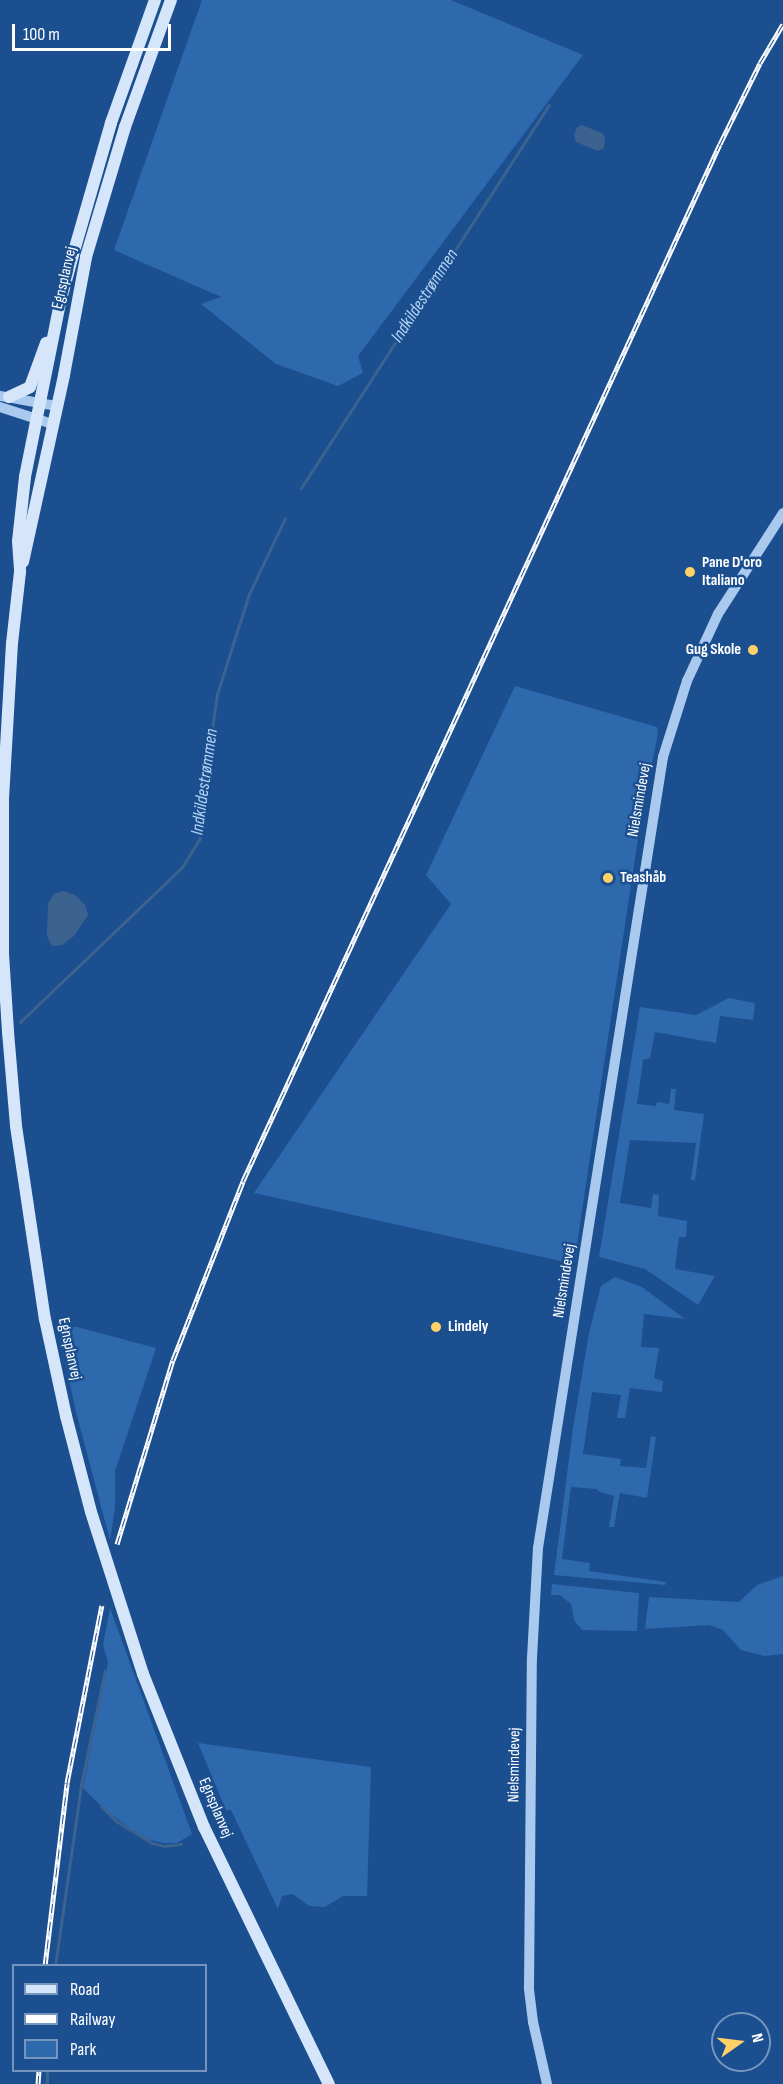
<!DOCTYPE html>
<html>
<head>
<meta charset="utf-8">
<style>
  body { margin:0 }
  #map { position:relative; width:783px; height:2084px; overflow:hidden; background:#1b4f8f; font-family:"Sofia Sans Condensed",sans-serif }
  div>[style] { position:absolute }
  .green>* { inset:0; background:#2e69ad }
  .water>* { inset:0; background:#3c6290 }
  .stream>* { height:3px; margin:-1.5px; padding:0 1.5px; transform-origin:1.5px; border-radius:1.5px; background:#3c6290 }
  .tertiary>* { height:10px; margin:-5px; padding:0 5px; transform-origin:5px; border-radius:5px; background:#a9c9ee }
  .secondary>* { height:12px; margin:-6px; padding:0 6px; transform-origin:6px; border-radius:6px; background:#d6e6fa }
  .rail>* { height:5px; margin-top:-2.5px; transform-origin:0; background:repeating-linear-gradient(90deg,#1b4f8f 0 9px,#fff 0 18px); box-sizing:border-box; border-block:2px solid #fff }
  .dots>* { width:16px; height:16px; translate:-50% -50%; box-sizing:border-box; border:3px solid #1b4f8f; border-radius:50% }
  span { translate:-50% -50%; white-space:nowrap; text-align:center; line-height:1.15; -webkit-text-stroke:5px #1b4f8f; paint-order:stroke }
  .street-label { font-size:16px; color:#fff }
  .poi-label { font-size:16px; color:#fff; font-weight:700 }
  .left { translate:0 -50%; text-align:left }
  .right { translate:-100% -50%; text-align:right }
  .water-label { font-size:18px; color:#b5d3f5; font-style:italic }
  .legend { position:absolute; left:12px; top:1964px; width:195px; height:108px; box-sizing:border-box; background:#1b4f8f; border:2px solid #7695bc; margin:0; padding:8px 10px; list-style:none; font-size:18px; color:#fff }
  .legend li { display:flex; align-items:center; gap:12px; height:30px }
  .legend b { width:30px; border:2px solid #7695bc }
  .north { position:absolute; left:711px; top:2012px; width:60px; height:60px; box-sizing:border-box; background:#1b4f8f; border:2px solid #7695bc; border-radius:50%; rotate:76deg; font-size:16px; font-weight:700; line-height:24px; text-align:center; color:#fff }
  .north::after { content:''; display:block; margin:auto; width:21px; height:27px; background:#ffd166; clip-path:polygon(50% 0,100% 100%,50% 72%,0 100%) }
  .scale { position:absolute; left:12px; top:24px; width:159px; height:27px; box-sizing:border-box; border:3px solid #fff; border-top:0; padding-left:8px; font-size:18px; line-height:21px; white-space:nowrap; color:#fff; -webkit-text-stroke:4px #1b4f8f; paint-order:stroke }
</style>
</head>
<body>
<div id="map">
  <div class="green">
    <div style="clip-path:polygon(202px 0,451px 0,583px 55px,358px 356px,363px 373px,338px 386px,276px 364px,201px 304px,221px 297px,114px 250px)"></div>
    <div style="clip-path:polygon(515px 686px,657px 727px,658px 733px,639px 832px,574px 1264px,254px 1193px,451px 904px,426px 875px)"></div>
    <div style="clip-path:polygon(729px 998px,755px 1003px,753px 1020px,720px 1016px,716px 1043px,655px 1032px,650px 1058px,643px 1060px,637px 1104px,656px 1106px,657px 1102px,669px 1104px,671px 1089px,676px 1089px,674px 1110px,704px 1114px,695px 1180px,691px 1180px,696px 1143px,630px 1140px,620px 1203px,651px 1208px,653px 1194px,659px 1195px,658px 1216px,687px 1221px,686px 1237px,679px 1237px,675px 1269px,715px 1276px,698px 1305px,645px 1269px,599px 1257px,640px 1007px,696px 1015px)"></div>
    <div style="clip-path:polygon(615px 1277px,642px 1287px,685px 1319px,644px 1314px,641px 1347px,659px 1348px,654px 1378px,663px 1381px,662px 1392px,630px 1388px,625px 1418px,617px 1418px,621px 1395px,592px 1392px,583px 1454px,621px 1459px,620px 1466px,646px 1468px,651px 1436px,656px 1437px,647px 1498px,620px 1493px,614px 1527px,609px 1527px,614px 1496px,600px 1492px,597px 1489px,571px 1487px,562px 1559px,590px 1563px,589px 1571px,666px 1582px,665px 1585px,554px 1575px,573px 1428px,589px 1333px,601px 1286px)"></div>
    <div style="clip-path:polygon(65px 1326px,77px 1327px,156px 1348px,115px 1471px,115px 1508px,110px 1540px,76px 1412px,60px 1337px)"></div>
    <div style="clip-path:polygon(783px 1576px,783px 1654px,764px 1656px,741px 1650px,723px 1630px,709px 1625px,645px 1629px,649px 1597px,739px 1602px,757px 1585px)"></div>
    <div style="clip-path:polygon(552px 1584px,639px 1593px,637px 1631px,582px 1630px,574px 1620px,571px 1604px,560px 1595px,551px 1595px)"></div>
    <div style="clip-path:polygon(110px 1608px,192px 1834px,177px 1843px,164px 1843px,145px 1839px,105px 1810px,83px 1788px,108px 1662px,103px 1645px)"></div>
    <div style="clip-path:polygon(198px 1743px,371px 1767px,367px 1896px,343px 1896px,325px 1907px,309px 1906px,293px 1894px,282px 1896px,278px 1909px,231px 1810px,226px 1810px)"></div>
  </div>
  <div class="water">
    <div style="clip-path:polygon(582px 125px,602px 133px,605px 137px,604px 148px,598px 151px,576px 142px,574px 135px,577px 127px)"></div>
    <div style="clip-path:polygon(63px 891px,75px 895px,85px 905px,88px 915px,74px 936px,62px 945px,52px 946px,47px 936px,48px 903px,54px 894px)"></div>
  </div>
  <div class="stream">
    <div style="left:301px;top:488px;width:456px;rotate:-57.1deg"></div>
    <div style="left:20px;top:1022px;width:224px;rotate:-43.7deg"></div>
    <div style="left:182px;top:867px;width:34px;rotate:-58deg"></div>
    <div style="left:200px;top:838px;width:60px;rotate:-85.2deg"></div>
    <div style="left:205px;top:778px;width:85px;rotate:-81.9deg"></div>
    <div style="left:217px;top:694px;width:105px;rotate:-72.3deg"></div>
    <div style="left:249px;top:594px;width:84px;rotate:-64.7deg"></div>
    <div style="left:101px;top:1806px;width:21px;rotate:45deg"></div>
    <div style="left:116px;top:1821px;width:42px;rotate:31.4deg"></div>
    <div style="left:152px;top:1843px;width:12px;rotate:14deg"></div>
    <div style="left:164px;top:1846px;width:17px;rotate:-7deg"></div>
    <div style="left:55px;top:1966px;width:183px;rotate:-81.8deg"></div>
    <div style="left:81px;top:1785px;width:117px;rotate:-78.2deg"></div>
    <div style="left:47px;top:2084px;width:14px;rotate:-90deg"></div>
  </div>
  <div class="tertiary">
    <div style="left:0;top:396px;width:58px;rotate:10deg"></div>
    <div style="left:0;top:407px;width:55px;rotate:18.1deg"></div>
    <div style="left:547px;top:2084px;width:64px;rotate:-102.7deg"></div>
    <div style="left:533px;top:2022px;width:35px;rotate:-97deg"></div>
    <div style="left:529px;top:1987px;width:329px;rotate:-89.5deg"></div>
    <div style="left:532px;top:1658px;width:110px;rotate:-86.9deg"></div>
    <div style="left:538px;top:1548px;width:801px;rotate:-81.02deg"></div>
    <div style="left:663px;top:757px;width:80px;rotate:-72.5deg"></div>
    <div style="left:687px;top:681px;width:74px;rotate:-65.2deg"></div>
    <div style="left:718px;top:614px;width:120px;rotate:-57.2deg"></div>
  </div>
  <div class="secondary">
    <div style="left:155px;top:0;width:131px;rotate:109.7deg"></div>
    <div style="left:111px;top:123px;width:137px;rotate:106.1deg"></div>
    <div style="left:73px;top:255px;width:50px;rotate:105.2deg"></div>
    <div style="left:60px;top:303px;width:177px;rotate:101.4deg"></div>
    <div style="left:25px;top:477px;width:64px;rotate:96.2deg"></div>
    <div style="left:18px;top:541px;width:31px;rotate:86deg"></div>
    <div style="left:20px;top:572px;width:71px;rotate:96.4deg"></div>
    <div style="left:12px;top:643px;width:158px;rotate:93.3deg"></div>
    <div style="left:3px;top:801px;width:153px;rotate:90deg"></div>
    <div style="left:3px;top:954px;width:78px;rotate:86.3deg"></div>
    <div style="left:8px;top:1032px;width:94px;rotate:85.1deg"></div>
    <div style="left:16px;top:1126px;width:195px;rotate:81.5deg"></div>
    <div style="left:45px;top:1319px;width:99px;rotate:77.8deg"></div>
    <div style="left:66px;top:1416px;width:99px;rotate:75.4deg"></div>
    <div style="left:91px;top:1512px;width:170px;rotate:72.2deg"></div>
    <div style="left:143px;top:1674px;width:165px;rotate:68.3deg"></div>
    <div style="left:204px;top:1827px;width:286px;rotate:64.1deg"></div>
    <div style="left:9px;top:397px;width:23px;rotate:-25deg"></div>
    <div style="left:30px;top:387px;width:47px;rotate:-70deg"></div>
    <div style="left:23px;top:562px;width:191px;rotate:-77.6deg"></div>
    <div style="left:64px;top:375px;width:120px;rotate:-79.4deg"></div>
    <div style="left:86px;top:257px;width:136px;rotate:-73.3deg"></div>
    <div style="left:125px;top:127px;width:135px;rotate:-70.1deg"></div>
  </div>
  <div class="rail">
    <div style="left:117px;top:1544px;width:192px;rotate:-73.1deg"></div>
    <div style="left:173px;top:1360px;width:192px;rotate:-68.6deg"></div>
    <div style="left:243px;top:1181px;width:1141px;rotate:-65.3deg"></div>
    <div style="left:720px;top:144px;width:90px;rotate:-63.7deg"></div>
    <div style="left:760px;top:63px;width:45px;rotate:-59.5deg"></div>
    <div style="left:45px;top:1966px;width:184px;rotate:-83.1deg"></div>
    <div style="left:67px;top:1783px;width:181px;rotate:-78.9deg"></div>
    <div style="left:38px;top:2084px;width:14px;rotate:-86deg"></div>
  </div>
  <div class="dots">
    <div style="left:690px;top:572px;background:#ffd166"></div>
    <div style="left:753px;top:650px;background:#ffd166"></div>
    <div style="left:608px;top:878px;background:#ffd166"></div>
    <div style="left:436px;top:1327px;background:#ffd166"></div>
  </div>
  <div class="street-label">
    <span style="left:65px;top:278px;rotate:-77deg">Egnsplanvej</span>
    <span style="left:640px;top:800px;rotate:-80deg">Nielsmindevej</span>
    <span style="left:565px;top:1281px;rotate:-81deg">Nielsmindevej</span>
    <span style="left:69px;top:1349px;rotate:78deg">Egnsplanvej</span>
    <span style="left:515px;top:1765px;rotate:-89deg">Nielsmindevej</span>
    <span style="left:215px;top:1808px;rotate:67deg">Egnsplanvej</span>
  </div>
  <div class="poi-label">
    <span class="left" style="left:702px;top:572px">Pane D'oro<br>Italiano</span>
    <span class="right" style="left:741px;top:650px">Gug Skole</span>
    <span class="left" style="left:620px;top:878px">Teashåb</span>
    <span class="left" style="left:448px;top:1327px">Lindely</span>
  </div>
  <div class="water-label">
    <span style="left:425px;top:296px;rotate:-57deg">Indkildestrømmen</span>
    <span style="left:205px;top:782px;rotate:-82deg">Indkildestrømmen</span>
  </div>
  <ul class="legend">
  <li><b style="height:8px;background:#d6e6fa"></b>Road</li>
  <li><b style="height:8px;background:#fff"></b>Railway</li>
  <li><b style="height:16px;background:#2e69ad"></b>Park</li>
  </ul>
  <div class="north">N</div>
  <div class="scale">100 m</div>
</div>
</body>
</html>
